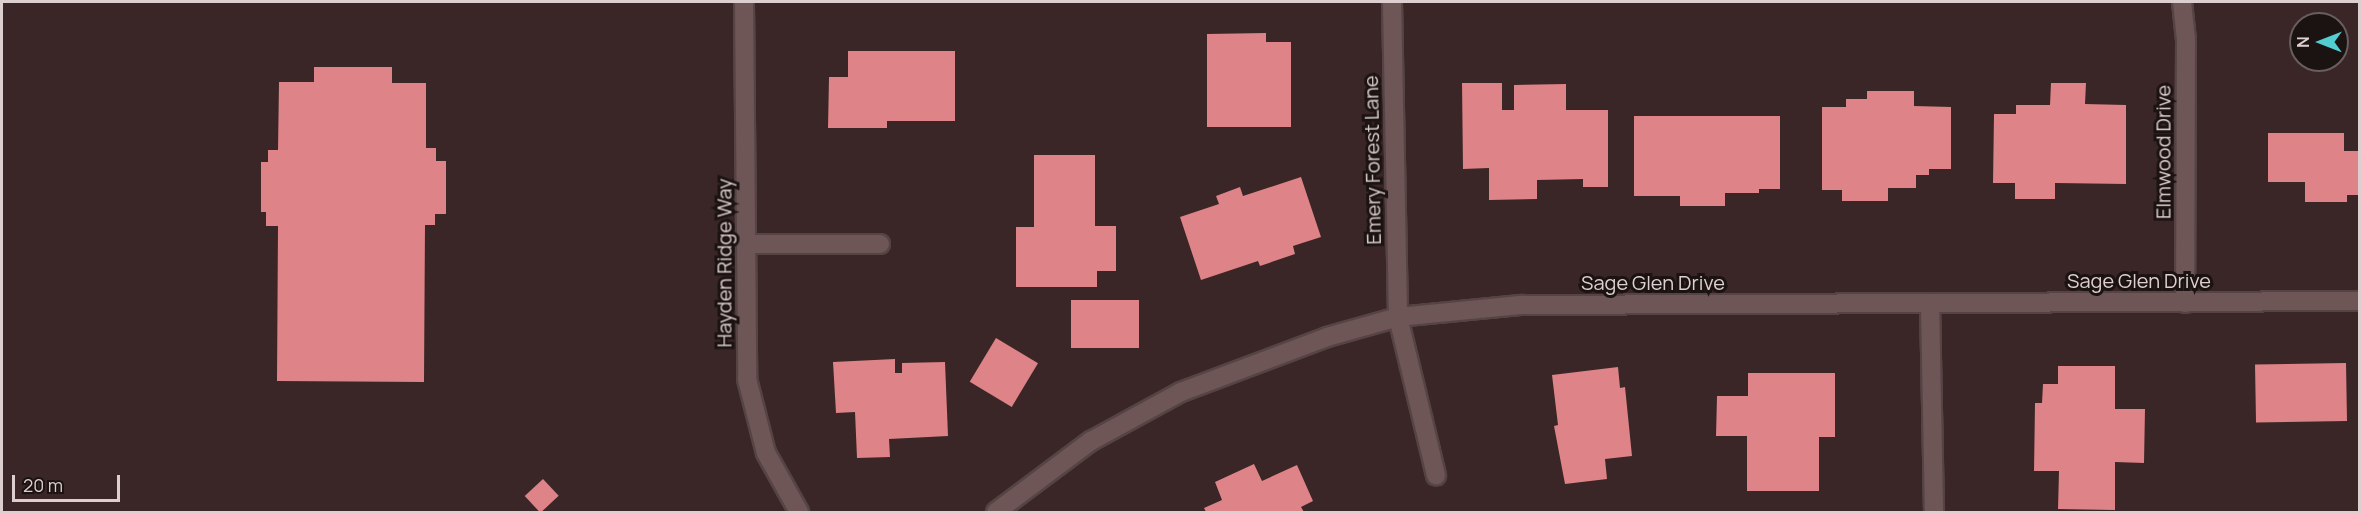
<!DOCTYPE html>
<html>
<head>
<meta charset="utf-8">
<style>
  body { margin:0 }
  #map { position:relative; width:2361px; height:514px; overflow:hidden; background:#3a2626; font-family:Manrope,sans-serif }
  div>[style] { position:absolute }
  .building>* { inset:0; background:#de8387; transform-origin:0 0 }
  .roads { filter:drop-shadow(2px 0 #564445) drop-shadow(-2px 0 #564445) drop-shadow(0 2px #564445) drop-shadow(0 -2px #564445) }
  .minor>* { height:18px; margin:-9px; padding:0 9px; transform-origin:9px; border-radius:9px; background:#6e5657 }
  span { translate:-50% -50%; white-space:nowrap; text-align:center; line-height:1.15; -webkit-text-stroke:6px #1b1212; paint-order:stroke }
  .street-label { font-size:20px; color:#ddcfcf }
  .frame { position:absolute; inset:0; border:3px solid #ddcfcf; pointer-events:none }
  .north { position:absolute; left:2289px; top:12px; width:60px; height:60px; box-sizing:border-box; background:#1b1212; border:2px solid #695e5e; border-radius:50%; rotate:270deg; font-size:16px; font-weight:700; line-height:24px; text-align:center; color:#ddcfcf }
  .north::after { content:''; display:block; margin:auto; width:21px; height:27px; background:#52cdd0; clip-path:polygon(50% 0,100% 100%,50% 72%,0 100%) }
  .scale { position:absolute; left:12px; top:475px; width:108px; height:27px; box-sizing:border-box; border:3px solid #ddcfcf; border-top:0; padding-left:8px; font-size:18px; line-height:21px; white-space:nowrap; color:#ddcfcf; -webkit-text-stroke:4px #1b1212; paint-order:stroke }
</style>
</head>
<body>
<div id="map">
  <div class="building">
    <div style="clip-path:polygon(1266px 33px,1266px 42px,1291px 42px,1291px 127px,1207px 127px,1207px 34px)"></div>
    <div style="clip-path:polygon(848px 51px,955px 51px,955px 121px,887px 121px,887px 128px,828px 128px,829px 77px,848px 77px)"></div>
    <div style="clip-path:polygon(314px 67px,392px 67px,392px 83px,426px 83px,426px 148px,436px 148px,436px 161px,446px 161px,446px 214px,435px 214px,435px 225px,425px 225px,424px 382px,277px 381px,278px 226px,266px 226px,266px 212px,261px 212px,261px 162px,268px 162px,268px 150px,278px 150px,279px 82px,314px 82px)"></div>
    <div style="clip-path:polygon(1462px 83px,1502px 83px,1502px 110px,1514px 110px,1514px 85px,1566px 84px,1566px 110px,1608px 110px,1608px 187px,1583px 187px,1583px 179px,1537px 180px,1537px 199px,1489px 200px,1489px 168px,1463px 169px)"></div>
    <div style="clip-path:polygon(2051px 83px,2086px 83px,2085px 104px,2126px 105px,2126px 184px,2055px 183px,2055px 199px,2015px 199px,2015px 183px,1993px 183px,1994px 114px,2016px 114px,2016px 105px,2050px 105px)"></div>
    <div style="clip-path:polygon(1867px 91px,1914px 91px,1914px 106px,1951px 107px,1951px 169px,1929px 169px,1929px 175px,1916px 175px,1916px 188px,1888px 188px,1888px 201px,1842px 201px,1842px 190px,1822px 190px,1822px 107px,1846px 107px,1846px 99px,1867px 99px)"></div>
    <div style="clip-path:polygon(1634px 116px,1780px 116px,1780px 189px,1759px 189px,1759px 193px,1725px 193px,1725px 206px,1680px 206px,1680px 196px,1634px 196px)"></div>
    <div style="clip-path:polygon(2268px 133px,2344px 133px,2344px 151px,2360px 151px,2360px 195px,2347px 195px,2347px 202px,2305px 202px,2305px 182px,2268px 182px)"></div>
    <div style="clip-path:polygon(1034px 155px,1095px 155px,1095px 226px,1116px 226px,1116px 271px,1097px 271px,1097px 287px,1016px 287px,1016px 227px,1034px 227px)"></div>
    <div style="clip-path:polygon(1301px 177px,1321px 237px,1293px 246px,1295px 254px,1260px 266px,1258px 261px,1201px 280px,1180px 217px,1219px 204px,1216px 196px,1240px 187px,1243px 196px)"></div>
    <div style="left:1139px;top:300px;width:48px;height:68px;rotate:90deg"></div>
    <div style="left:996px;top:338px;width:49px;height:51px;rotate:31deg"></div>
    <div style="clip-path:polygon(895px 359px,895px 373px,902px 373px,902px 363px,945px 362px,948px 436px,889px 439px,890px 457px,857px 458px,855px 412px,836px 413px,833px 362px)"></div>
    <div style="left:2346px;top:363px;width:58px;height:91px;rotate:89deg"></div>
    <div style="clip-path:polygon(2058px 366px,2115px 366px,2115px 409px,2145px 409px,2144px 463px,2115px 462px,2115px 510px,2058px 509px,2059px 471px,2034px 471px,2035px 403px,2042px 403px,2043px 384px,2058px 384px)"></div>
    <div style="clip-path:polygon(1618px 367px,1620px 388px,1625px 387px,1632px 456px,1605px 459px,1607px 479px,1565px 484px,1554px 426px,1558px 425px,1552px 375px)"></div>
    <div style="clip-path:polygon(1748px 373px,1835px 373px,1835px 437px,1819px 437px,1819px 491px,1747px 491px,1747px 436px,1716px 436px,1717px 396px,1748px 396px)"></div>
    <div style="clip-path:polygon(1254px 464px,1262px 481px,1297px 465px,1313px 501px,1301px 507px,1304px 512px,1206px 512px,1204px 508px,1222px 500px,1215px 482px)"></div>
    <div style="left:543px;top:479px;width:23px;height:25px;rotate:47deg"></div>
  </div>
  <div class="roads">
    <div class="minor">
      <div style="left:744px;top:2px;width:377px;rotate:89.5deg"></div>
      <div style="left:747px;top:379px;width:76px;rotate:75.6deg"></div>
      <div style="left:766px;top:453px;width:68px;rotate:60.8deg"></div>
      <div style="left:1392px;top:2px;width:315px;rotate:88.9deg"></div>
      <div style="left:1398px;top:317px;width:163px;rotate:76.5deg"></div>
      <div style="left:2182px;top:2px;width:37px;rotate:84deg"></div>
      <div style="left:2186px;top:39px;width:264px;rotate:90.2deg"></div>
      <div style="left:748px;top:244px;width:132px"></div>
      <div style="left:1930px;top:303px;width:209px;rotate:88.9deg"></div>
      <div style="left:996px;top:512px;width:119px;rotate:-36.8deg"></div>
      <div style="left:1091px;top:441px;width:102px;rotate:-28.6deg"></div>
      <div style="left:1181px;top:392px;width:156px;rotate:-20.6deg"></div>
      <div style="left:1327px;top:337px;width:74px;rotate:-15.7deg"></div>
      <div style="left:1398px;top:317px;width:124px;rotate:-5.6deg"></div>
      <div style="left:1521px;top:305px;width:839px;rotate:-0.27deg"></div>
    </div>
  </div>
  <div class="street-label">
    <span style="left:2163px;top:152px;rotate:-90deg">Elmwood Drive</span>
    <span style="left:1372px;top:160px;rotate:-91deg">Emery Forest Lane</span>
    <span style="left:724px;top:263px;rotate:-90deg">Hayden Ridge Way</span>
    <span style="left:2139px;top:280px">Sage Glen Drive</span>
    <span style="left:1653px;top:282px">Sage Glen Drive</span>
  </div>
  <div class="frame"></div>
  <div class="north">N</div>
  <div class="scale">20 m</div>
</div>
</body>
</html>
